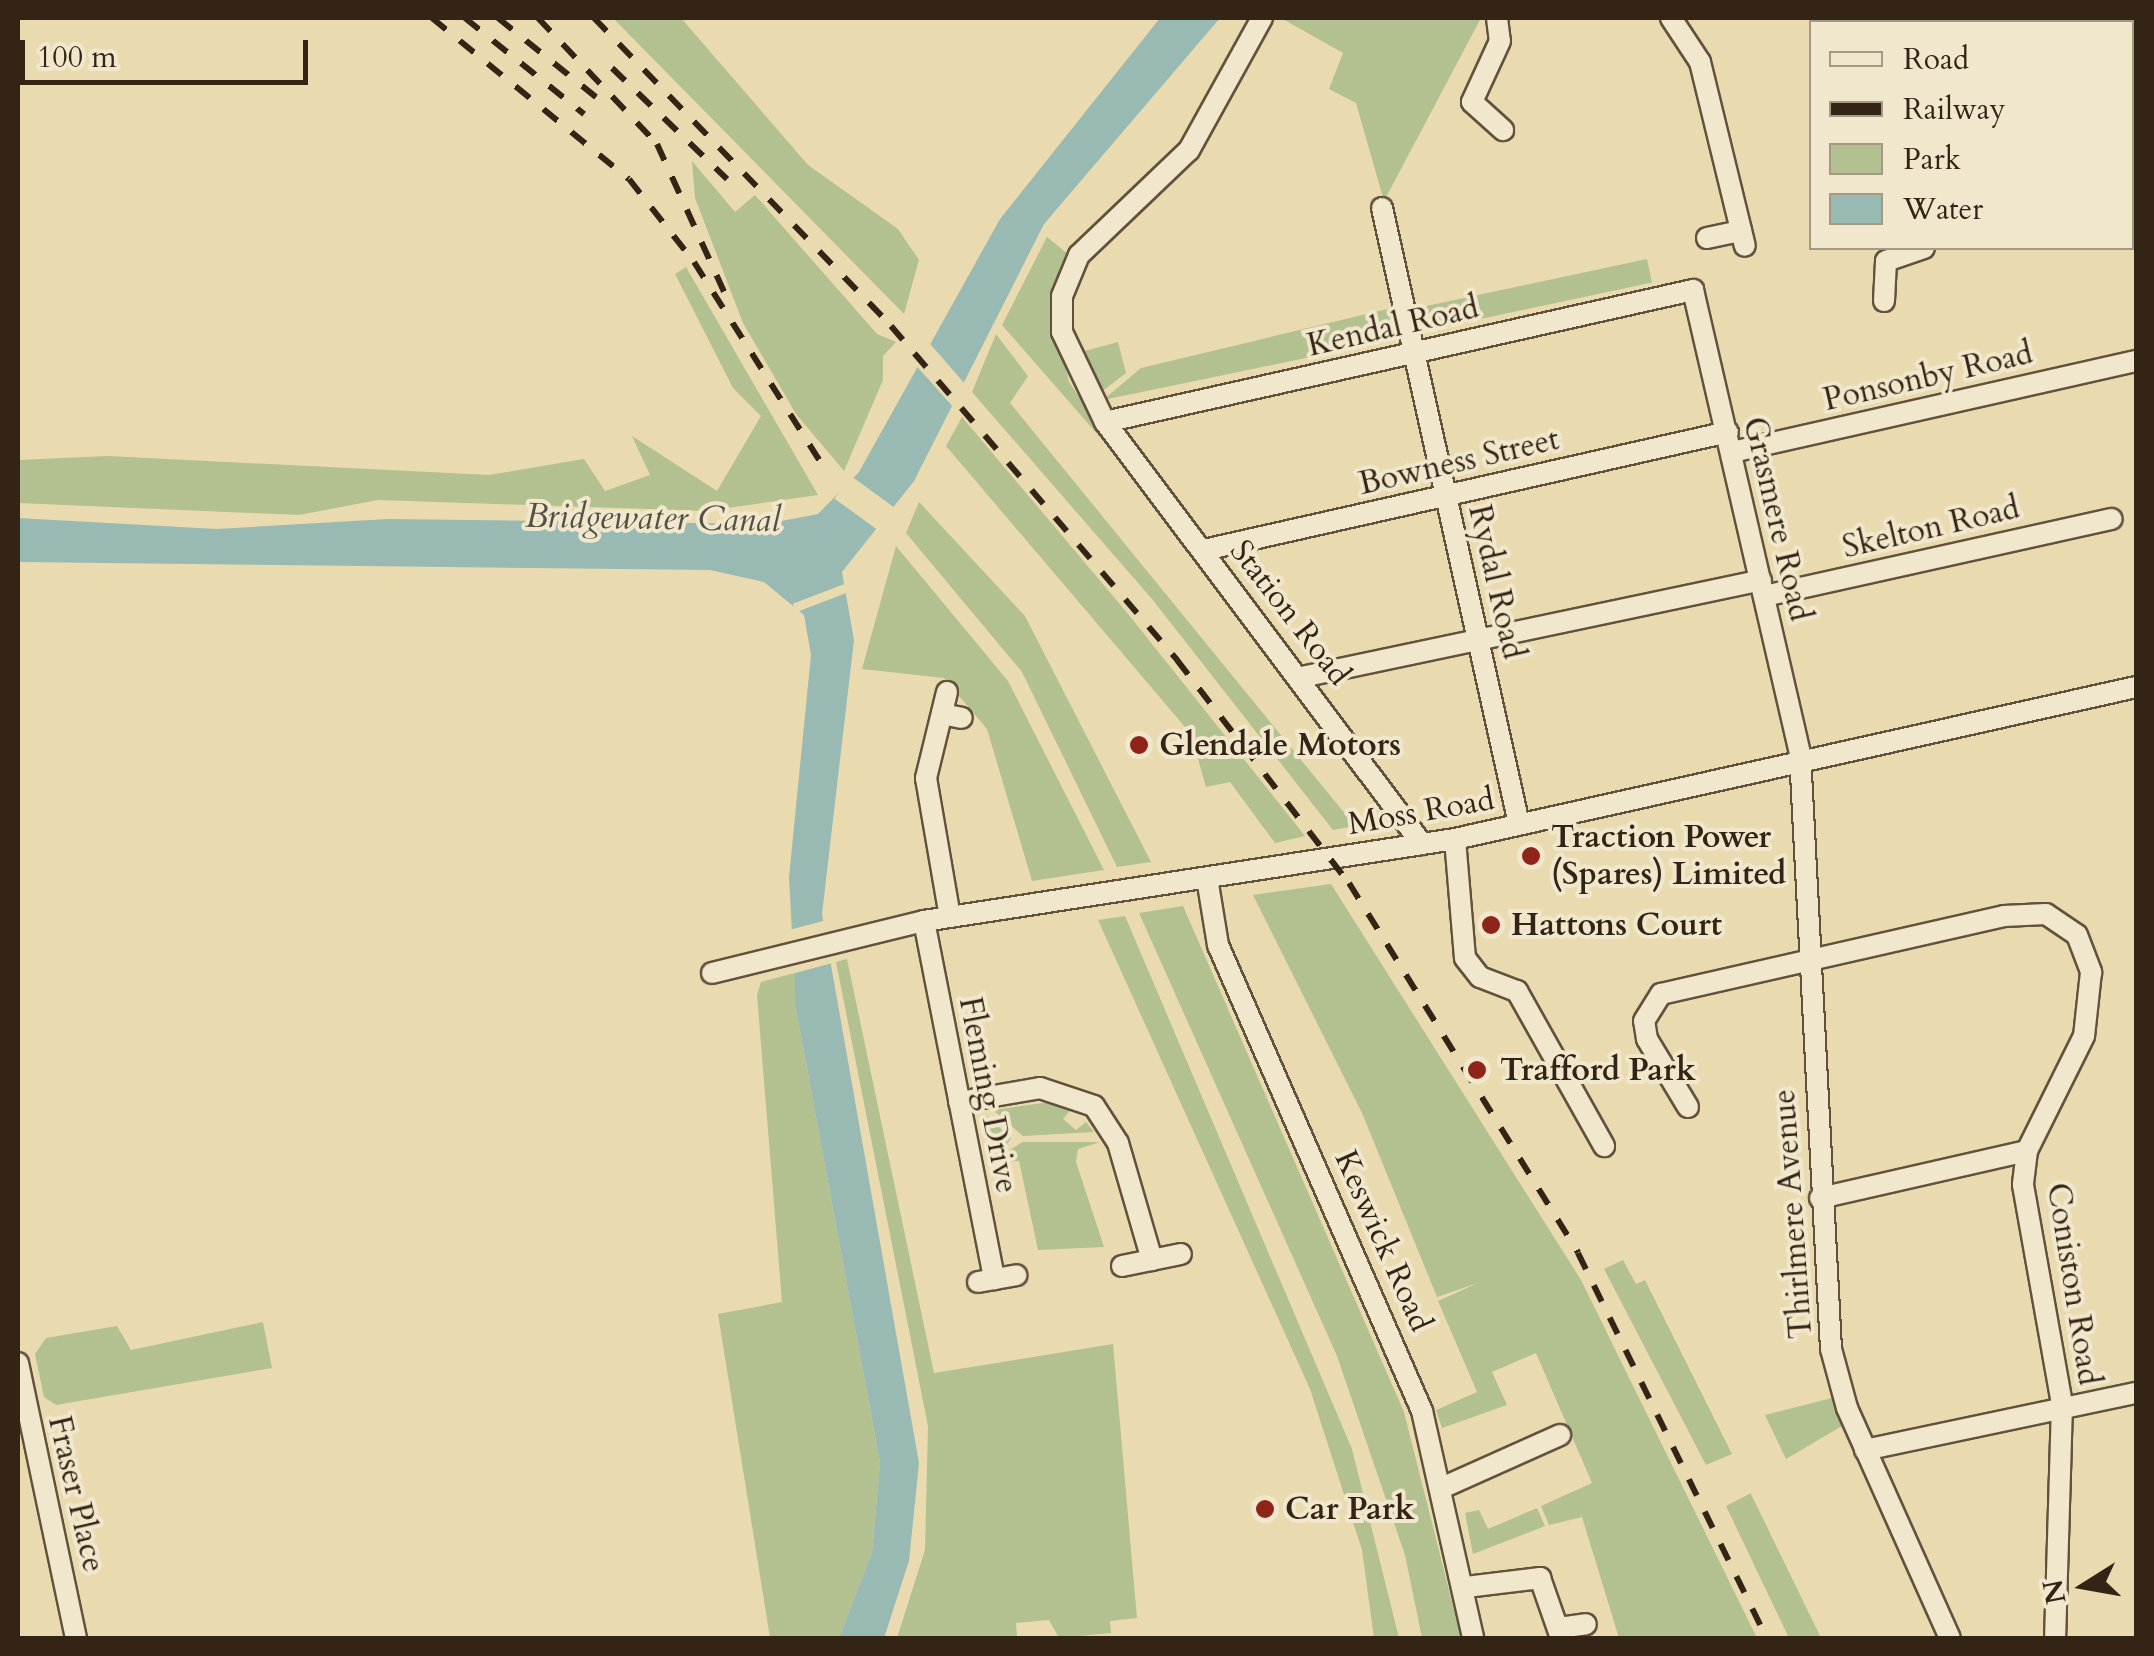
<!DOCTYPE html>
<html>
<head>
<meta charset="utf-8">
<style>
  body { margin:0 }
  #map { position:relative; width:2154px; height:1656px; overflow:hidden; background:#eadab0; font-family:Cardo,serif }
  div>[style] { position:absolute }
  .green>* { inset:0; background:#b2c18f; transform-origin:0 0 }
  .water>* { inset:0; background:#99bab2 }
  .pier>* { inset:0; background:#eadab0; transform-origin:0 0 }
  .roads { filter:drop-shadow(2px 0 #62523c) drop-shadow(-2px 0 #62523c) drop-shadow(0 2px #62523c) drop-shadow(0 -2px #62523c) }
  .minor>* { height:20px; margin:-10px; padding:0 10px; transform-origin:10px; border-radius:10px; background:#f1e7cc }
  .rail>* { height:6px; margin-top:-3px; transform-origin:0; background:repeating-linear-gradient(90deg,#342415 0 18px,transparent 0 36px) }
  .dots>* { width:28px; height:28px; translate:-50% -50%; box-sizing:border-box; border:5px solid #f1e7cc; border-radius:50% }
  span { translate:-50% -50%; white-space:nowrap; text-align:center; line-height:1.15; -webkit-text-stroke:8px #f1e7cc; paint-order:stroke }
  .street-label { font-size:32px; color:#342415 }
  .poi-label { font-size:32px; color:#342415; font-weight:700 }
  .left { translate:0 -50%; text-align:left }
  .water-label { font-size:35px; color:#525144; font-style:italic }
  .frame { position:absolute; inset:0; border:20px solid #342415; pointer-events:none }
  .legend { position:absolute; left:1809px; top:20px; width:325px; height:230px; box-sizing:border-box; background:#f1e7cc; border:2px solid #a59983; margin:0; padding:12px 18px; list-style:none; font-size:30px; color:#342415 }
  .legend li { display:flex; align-items:center; gap:20px; height:50px }
  .legend b { width:50px; border:2px solid #a59983 }
  .north { position:absolute; left:2034px; top:1536px; width:100px; height:100px; -webkit-text-stroke:8px #f1e7cc; paint-order:stroke; rotate:259deg; font-size:28px; font-weight:700; line-height:40px; text-align:center; color:#342415 }
  .north::after { content:''; display:block; margin:auto; width:35px; height:45px; background:#342415; clip-path:polygon(50% 0,100% 100%,50% 72%,0 100%) }
  .scale { position:absolute; left:20px; top:40px; width:288px; height:45px; box-sizing:border-box; border:5px solid #342415; border-top:0; padding-left:12px; font-size:30px; line-height:35px; white-space:nowrap; color:#342415; -webkit-text-stroke:8px #f1e7cc; paint-order:stroke }
</style>
</head>
<body>
<div id="map">
  <div class="green">
    <div style="clip-path:polygon(613px 18px,681px 18px,808px 165px,898px 229px,919px 260px,904px 314px)"></div>
    <div style="clip-path:polygon(1281px 18px,1481px 18px,1384px 201px,1356px 103px,1329px 89px,1343px 53px)"></div>
    <div style="clip-path:polygon(692px 161px,735px 212px,755px 195px,877px 334px,896px 342px,883px 356px,883px 380px,844px 471px,796px 414px,743px 323px,695px 198px)"></div>
    <div style="clip-path:polygon(1047px 237px,1068px 254px,1052px 307px,1069px 382px,1132px 474px,1002px 325px)"></div>
    <div style="left:1647px;top:259px;width:24px;height:239px;rotate:78deg"></div>
    <div style="clip-path:polygon(686px 267px,818px 495px,707px 511px,378px 500px,299px 515px,18px 503px,18px 460px,108px 456px,489px 475px,584px 459px,605px 491px,650px 475px,632px 436px,717px 491px,761px 416px,733px 388px,675px 274px)"></div>
    <div style="clip-path:polygon(1400px 306px,1407px 337px,1103px 400px,1141px 368px)"></div>
    <div style="clip-path:polygon(996px 334px,1028px 376px,1010px 403px,1355px 826px,1333px 830px,1152px 599px,972px 392px)"></div>
    <div style="clip-path:polygon(1118px 342px,1126px 373px,1100px 393px,1081px 352px)"></div>
    <div style="clip-path:polygon(962px 417px,1129px 615px,1305px 836px,1275px 843px,1230px 782px,1206px 787px,1191px 734px,946px 446px)"></div>
    <div style="clip-path:polygon(919px 502px,1025px 616px,1151px 862px,1117px 867px,1022px 672px,906px 533px)"></div>
    <div style="clip-path:polygon(896px 546px,1008px 681px,1104px 870px,1032px 881px,987px 729px,944px 678px,862px 669px)"></div>
    <div style="clip-path:polygon(1331px 884px,1581px 1280px,1757px 1638px,1619px 1638px,1582px 1517px,1549px 1525px,1541px 1506px,1592px 1483px,1536px 1353px,1492px 1372px,1507px 1405px,1442px 1428px,1436px 1410px,1477px 1392px,1438px 1301px,1478px 1283px,1437px 1297px,1362px 1113px,1253px 895px)"></div>
    <div style="clip-path:polygon(1183px 906px,1404px 1412px,1461px 1638px,1422px 1638px,1405px 1555px,1337px 1356px,1139px 913px)"></div>
    <div style="clip-path:polygon(1125px 916px,1352px 1449px,1399px 1638px,1374px 1638px,1362px 1550px,1310px 1389px,1098px 920px)"></div>
    <div style="clip-path:polygon(847px 959px,934px 1373px,1113px 1344px,1137px 1618px,1110px 1621px,1111px 1633px,1059px 1638px,1049px 1620px,1016px 1623px,1017px 1638px,897px 1638px,925px 1550px,928px 1426px,836px 962px)"></div>
    <div style="clip-path:polygon(798px 972px,796px 1009px,880px 1463px,872px 1552px,839px 1638px,770px 1638px,718px 1314px,782px 1302px,757px 995px,761px 982px)"></div>
    <div style="clip-path:polygon(1050px 1102px,1072px 1108px,1063px 1119px,1076px 1130px,1086px 1122px,1094px 1132px,1023px 1136px,993px 1110px)"></div>
    <div style="clip-path:polygon(986px 1115px,1011px 1138px,1001px 1153px,986px 1157px,1000px 1152px,997px 1134px,984px 1136px)"></div>
    <div style="clip-path:polygon(1023px 1142px,1100px 1142px,1078px 1149px,1076px 1162px,1104px 1247px,1038px 1250px,1019px 1161px,987px 1163px)"></div>
    <div style="clip-path:polygon(1623px 1260px,1636px 1284px,1645px 1280px,1732px 1454px,1706px 1465px,1604px 1269px)"></div>
    <div style="clip-path:polygon(263px 1322px,272px 1368px,56px 1405px,44px 1397px,35px 1354px,46px 1338px,117px 1326px,131px 1350px)"></div>
    <div style="clip-path:polygon(1836px 1397px,1847px 1423px,1786px 1459px,1765px 1415px)"></div>
    <div style="clip-path:polygon(1751px 1493px,1751px 1494px,1821px 1638px,1789px 1638px,1726px 1506px)"></div>
    <div style="clip-path:polygon(1537px 1508px,1545px 1526px,1473px 1554px,1465px 1513px,1479px 1510px,1488px 1529px)"></div>
  </div>
  <div class="water">
    <div style="clip-path:polygon(1160px 18px,1220px 18px,1044px 224px,914px 481px,842px 572px,854px 640px,822px 914px,919px 1463px,909px 1561px,884px 1638px,839px 1638px,872px 1552px,880px 1463px,796px 1009px,789px 877px,811px 655px,804px 615px,764px 582px,710px 570px,18px 562px,18px 518px,217px 529px,388px 519px,766px 524px,818px 514px,859px 472px,1000px 219px)"></div>
  </div>
  <div class="pier">
    <div style="clip-path:polygon(925px 338px,965px 384px,954px 408px,913px 362px)"></div>
    <div style="left:851px;top:476px;width:61px;height:28px;rotate:36deg"></div>
    <div style="left:847px;top:583px;width:9px;height:58px;rotate:69deg"></div>
    <div style="clip-path:polygon(827px 920px,832px 963px,792px 974px,789px 930px)"></div>
  </div>
  <div class="roads">
    <div class="minor">
      <div style="left:1262px;top:18px;width:151px;rotate:118.9deg"></div>
      <div style="left:1189px;top:150px;width:152px;rotate:136.3deg"></div>
      <div style="left:1079px;top:255px;width:44px;rotate:112.5deg"></div>
      <div style="left:1062px;top:296px;width:36px;rotate:90deg"></div>
      <div style="left:1062px;top:332px;width:100px;rotate:64.5deg"></div>
      <div style="left:1105px;top:422px;width:528px;rotate:53.09deg"></div>
      <div style="left:1497px;top:18px;width:23px;rotate:83deg"></div>
      <div style="left:1500px;top:41px;width:67px;rotate:114.7deg"></div>
      <div style="left:1472px;top:102px;width:42px;rotate:42.1deg"></div>
      <div style="left:1671px;top:18px;width:53px;rotate:56.6deg"></div>
      <div style="left:1700px;top:62px;width:189px;rotate:76.3deg"></div>
      <div style="left:1876px;top:18px;width:4px;rotate:76deg"></div>
      <div style="left:1965px;top:22px;width:4px;rotate:-63deg"></div>
      <div style="left:2132px;top:204px;width:4px;rotate:-14deg"></div>
      <div style="left:1382px;top:208px;width:631px;rotate:77.46deg"></div>
      <div style="left:1707px;top:238px;width:35px;rotate:-12deg"></div>
      <div style="left:1884px;top:301px;width:40px;rotate:-87.1deg"></div>
      <div style="left:1886px;top:261px;width:40px;rotate:-18.9deg"></div>
      <div style="left:1105px;top:422px;width:603px;rotate:-12.65deg"></div>
      <div style="left:1693px;top:290px;width:476px;rotate:77deg"></div>
      <div style="left:1800px;top:754px;width:596px;rotate:87.02deg"></div>
      <div style="left:1831px;top:1349px;width:61px;rotate:74.8deg"></div>
      <div style="left:1847px;top:1408px;width:252px;rotate:65.9deg"></div>
      <div style="left:1732px;top:452px;width:414px;rotate:-12.7deg"></div>
      <div style="left:1204px;top:550px;width:537px;rotate:-12.69deg"></div>
      <div style="left:1764px;top:596px;width:356px;rotate:-12.5deg"></div>
      <div style="left:1302px;top:677px;width:469px;rotate:-11.9deg"></div>
      <div style="left:947px;top:692px;width:89px;rotate:103.7deg"></div>
      <div style="left:926px;top:778px;width:141px;rotate:80.2deg"></div>
      <div style="left:942px;top:714px;width:20px;rotate:11deg"></div>
      <div style="left:1455px;top:839px;width:119px;rotate:85.2deg"></div>
      <div style="left:1465px;top:958px;width:24px;rotate:52deg"></div>
      <div style="left:1480px;top:977px;width:40px;rotate:21deg"></div>
      <div style="left:1517px;top:991px;width:178px;rotate:60.7deg"></div>
      <div style="left:1207px;top:878px;width:68px;rotate:80.7deg"></div>
      <div style="left:1218px;top:945px;width:509px;rotate:66.36deg"></div>
      <div style="left:1422px;top:1411px;width:233px;rotate:77.3deg"></div>
      <div style="left:924px;top:921px;width:365px;rotate:78.9deg"></div>
      <div style="left:712px;top:973px;width:218px;rotate:-13.8deg"></div>
      <div style="left:924px;top:921px;width:537px;rotate:-8.78deg"></div>
      <div style="left:1455px;top:839px;width:698px;rotate:-12.58deg"></div>
      <div style="left:959px;top:1102px;width:82px;rotate:-9.8deg"></div>
      <div style="left:1040px;top:1088px;width:57px;rotate:18.4deg"></div>
      <div style="left:1094px;top:1106px;width:44px;rotate:57deg"></div>
      <div style="left:1118px;top:1143px;width:122px;rotate:73.8deg"></div>
      <div style="left:1688px;top:1107px;width:79px;rotate:-121.1deg"></div>
      <div style="left:1647px;top:1039px;width:18px;rotate:-99deg"></div>
      <div style="left:1644px;top:1021px;width:32px;rotate:-58deg"></div>
      <div style="left:1661px;top:994px;width:352px;rotate:-12.8deg"></div>
      <div style="left:2004px;top:916px;width:42px;rotate:-2.7deg"></div>
      <div style="left:2046px;top:914px;width:37px;rotate:34deg"></div>
      <div style="left:2077px;top:935px;width:40px;rotate:69deg"></div>
      <div style="left:2091px;top:972px;width:64px;rotate:96.2deg"></div>
      <div style="left:2084px;top:1036px;width:128px;rotate:116.4deg"></div>
      <div style="left:2027px;top:1151px;width:34px;rotate:97deg"></div>
      <div style="left:2023px;top:1185px;width:223px;rotate:79.9deg"></div>
      <div style="left:2062px;top:1405px;width:233px;rotate:91.7deg"></div>
      <div style="left:1820px;top:1198px;width:212px;rotate:-12.8deg"></div>
      <div style="left:1122px;top:1266px;width:60px;rotate:-11.5deg"></div>
      <div style="left:978px;top:1282px;width:39px;rotate:-10deg"></div>
      <div style="left:18px;top:1363px;width:281px;rotate:78.1deg"></div>
      <div style="left:1865px;top:1450px;width:277px;rotate:-11.9deg"></div>
      <div style="left:1446px;top:1486px;width:125px;rotate:-24.1deg"></div>
      <div style="left:1466px;top:1587px;width:75px;rotate:-6.9deg"></div>
      <div style="left:1540px;top:1578px;width:64px;rotate:70.7deg"></div>
      <div style="left:1559px;top:1628px;width:27px;rotate:-8deg"></div>
    </div>
  </div>
  <div class="rail">
    <div style="left:432px;top:18px;width:254px;rotate:39.3deg"></div>
    <div style="left:629px;top:179px;width:105px;rotate:51.9deg"></div>
    <div style="left:694px;top:262px;width:238px;rotate:57.7deg"></div>
    <div style="left:465px;top:18px;width:153px;rotate:38.9deg"></div>
    <div style="left:498px;top:18px;width:126px;rotate:38.9deg"></div>
    <div style="left:538px;top:18px;width:173px;rotate:46.6deg"></div>
    <div style="left:657px;top:144px;width:165px;rotate:65.6deg"></div>
    <div style="left:594px;top:18px;width:428px;rotate:46deg"></div>
    <div style="left:891px;top:326px;width:440px;rotate:49.4deg"></div>
    <div style="left:1177px;top:660px;width:282px;rotate:52.4deg"></div>
    <div style="left:1349px;top:883px;width:435px;rotate:58.2deg"></div>
    <div style="left:1578px;top:1253px;width:429px;rotate:63.9deg"></div>
    <div style="left:612px;top:68px;width:160px;rotate:44deg"></div>
  </div>
  <div class="dots">
    <div style="left:1139px;top:745px;background:#8f2418"></div>
    <div style="left:1531px;top:856px;background:#8f2418"></div>
    <div style="left:1491px;top:925px;background:#8f2418"></div>
    <div style="left:1477px;top:1070px;background:#8f2418"></div>
    <div style="left:1265px;top:1509px;background:#8f2418"></div>
  </div>
  <div class="street-label">
    <span style="left:1393px;top:327px;rotate:-13deg">Kendal Road</span>
    <span style="left:1928px;top:377px;rotate:-13deg">Ponsonby Road</span>
    <span style="left:1459px;top:462px;rotate:-13deg">Bowness Street</span>
    <span style="left:1777px;top:519px;rotate:77deg">Grasmere Road</span>
    <span style="left:1931px;top:528px;rotate:-13deg">Skelton Road</span>
    <span style="left:1496px;top:582px;rotate:77deg">Rydal Road</span>
    <span style="left:1290px;top:613px;rotate:52deg">Station Road</span>
    <span style="left:1421px;top:812px;rotate:-10deg">Moss Road</span>
    <span style="left:988px;top:1095px;rotate:79deg">Fleming Drive</span>
    <span style="left:1793px;top:1214px;rotate:-94deg">Thirlmere Avenue</span>
    <span style="left:1383px;top:1241px;rotate:66deg">Keswick Road</span>
    <span style="left:2073px;top:1284px;rotate:81deg">Coniston Road</span>
    <span style="left:76px;top:1494px;rotate:77deg">Fraser Place</span>
  </div>
  <div class="poi-label">
    <span class="left" style="left:1159px;top:745px">Glendale Motors</span>
    <span class="left" style="left:1551px;top:856px">Traction Power<br>(Spares) Limited</span>
    <span class="left" style="left:1511px;top:925px">Hattons Court</span>
    <span class="left" style="left:1500px;top:1070px">Trafford Park</span>
    <span class="left" style="left:1285px;top:1509px">Car Park</span>
  </div>
  <div class="water-label">
    <span style="left:653px;top:518px;rotate:1deg">Bridgewater Canal</span>
  </div>
  <div class="frame"></div>
  <ul class="legend">
  <li><b style="height:12px;background:#f1e7cc"></b>Road</li>
  <li><b style="height:12px;background:#342415"></b>Railway</li>
  <li><b style="height:28px;background:#b2c18f"></b>Park</li>
  <li><b style="height:28px;background:#99bab2"></b>Water</li>
  </ul>
  <div class="north">N</div>
  <div class="scale">100 m</div>
</div>
</body>
</html>
